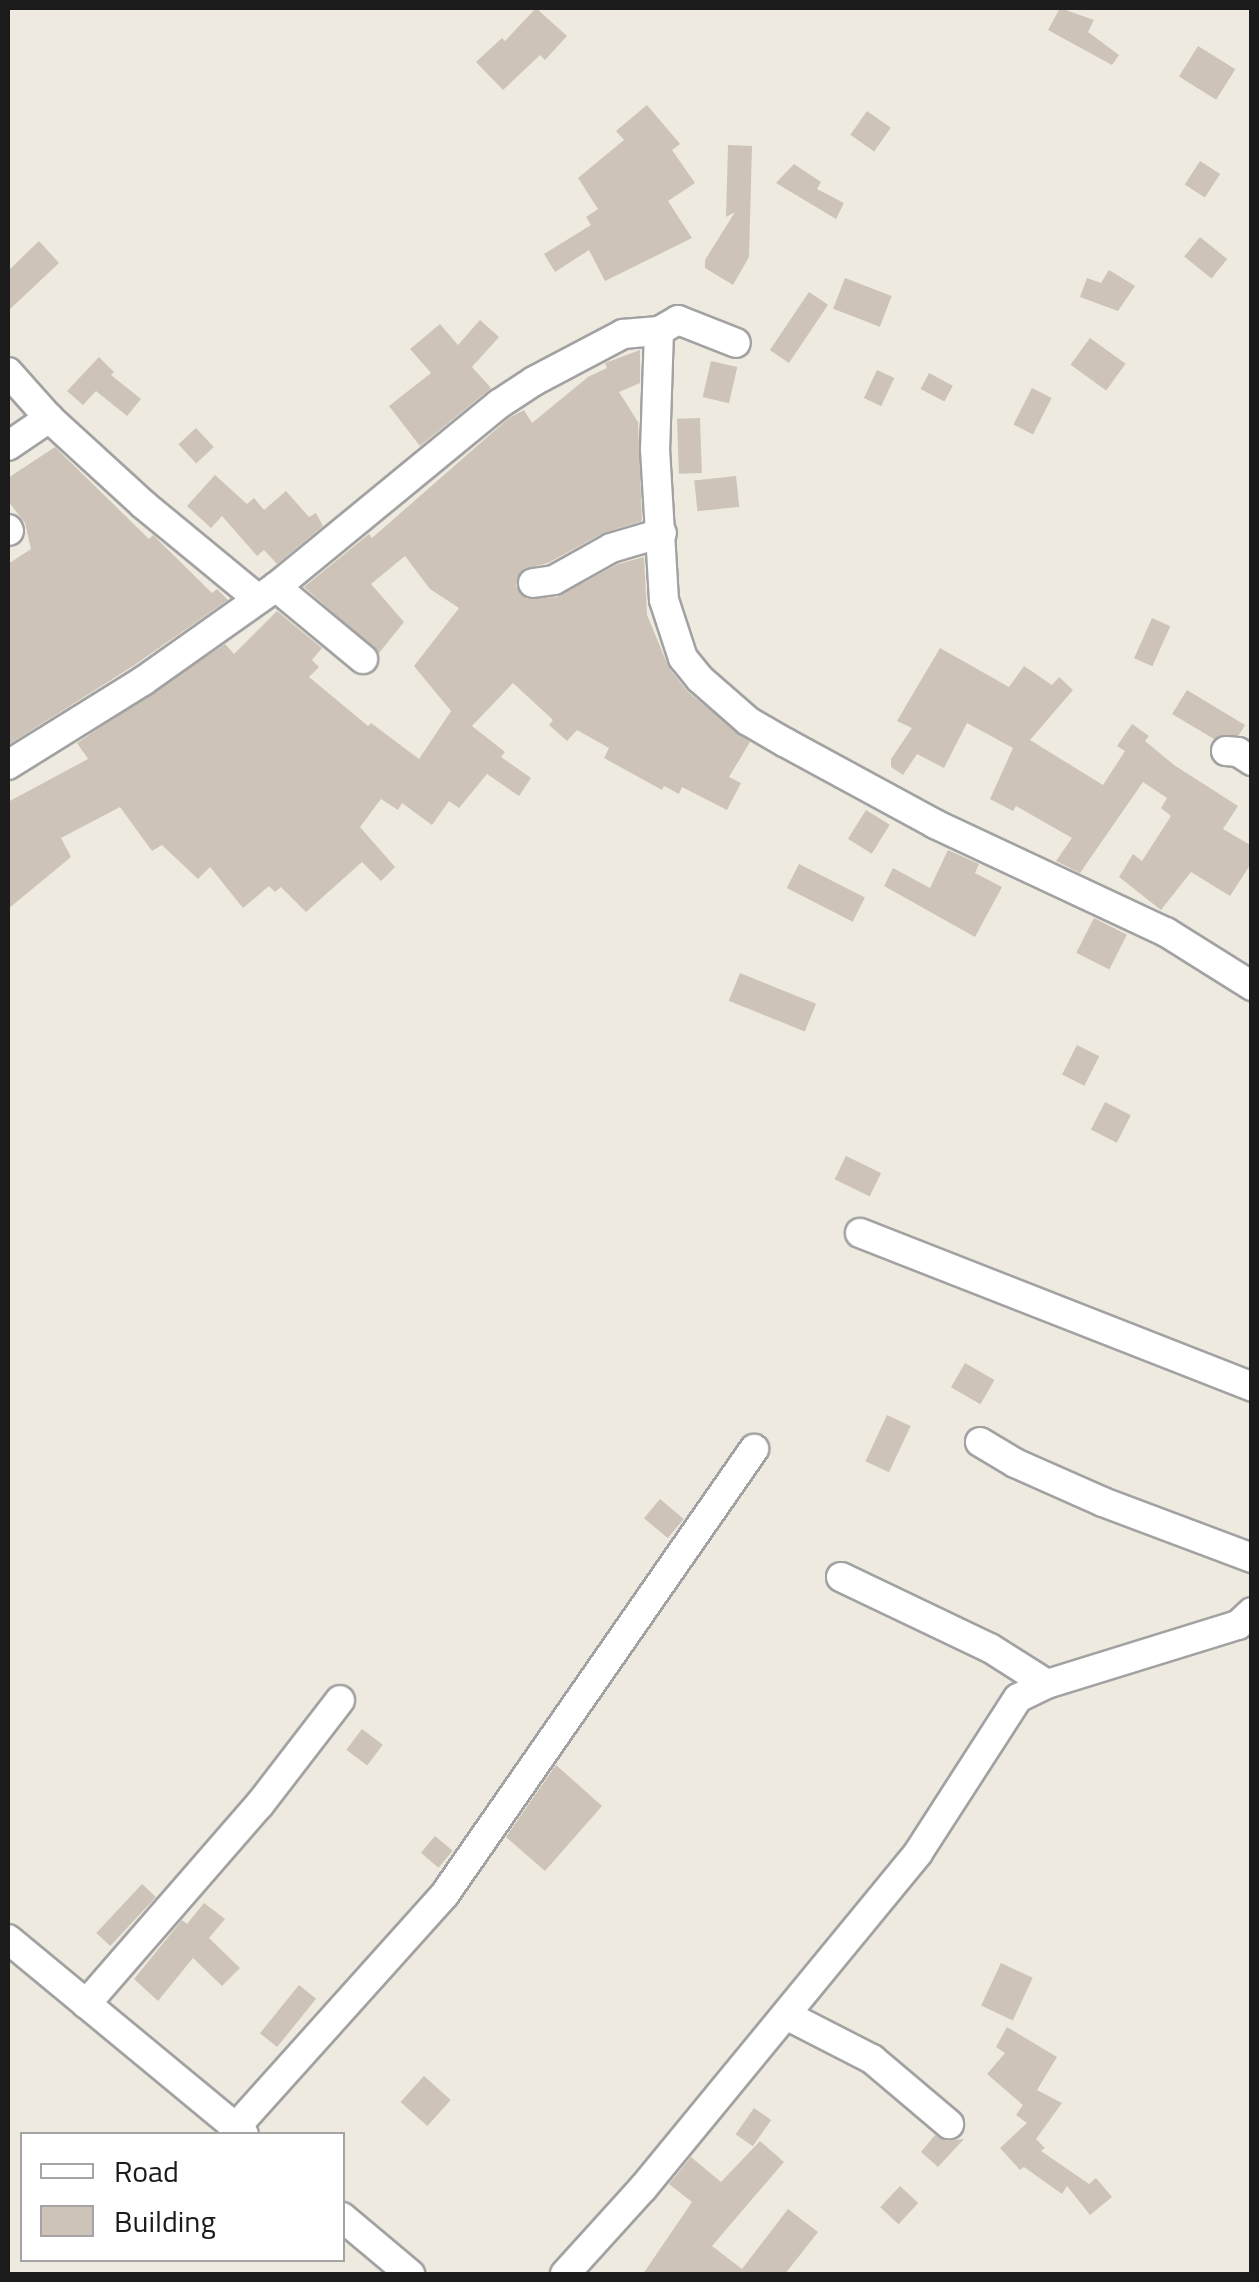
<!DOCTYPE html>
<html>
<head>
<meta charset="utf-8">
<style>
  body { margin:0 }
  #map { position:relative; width:1259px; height:2282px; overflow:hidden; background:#eeeadf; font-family:"Titillium Web",sans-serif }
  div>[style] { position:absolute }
  .building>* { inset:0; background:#cec3b8; transform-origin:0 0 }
  .roads { filter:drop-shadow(2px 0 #a2a2a2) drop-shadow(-2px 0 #a2a2a2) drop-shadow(0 2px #a2a2a2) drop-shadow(0 -2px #a2a2a2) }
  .minor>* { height:28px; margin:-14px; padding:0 14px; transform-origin:14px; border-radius:14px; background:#fff }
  span { translate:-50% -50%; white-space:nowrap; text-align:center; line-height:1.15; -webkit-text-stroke:9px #fff; paint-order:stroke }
  .frame { position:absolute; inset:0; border:10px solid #1b1b1b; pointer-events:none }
  .legend { position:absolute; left:20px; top:2132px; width:325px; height:130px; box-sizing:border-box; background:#fff; border:2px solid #a4a4a4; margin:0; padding:12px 18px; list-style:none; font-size:30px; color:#1b1b1b }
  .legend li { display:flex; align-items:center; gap:20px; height:50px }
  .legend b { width:50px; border:2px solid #a4a4a4 }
</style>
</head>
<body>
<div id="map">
  <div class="building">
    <div style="clip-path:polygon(536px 8px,567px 36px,545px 60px,540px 55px,503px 90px,476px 62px,502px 38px,505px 41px)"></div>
    <div style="clip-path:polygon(1060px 8px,1094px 20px,1088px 32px,1119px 55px,1112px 65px,1048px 30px)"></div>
    <div style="left:1198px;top:46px;width:44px;height:36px;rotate:32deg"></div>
    <div style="clip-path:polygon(647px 105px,680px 144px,672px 150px,695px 183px,668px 201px,692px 238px,605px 281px,589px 250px,555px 272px,544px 254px,591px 225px,586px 217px,598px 209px,578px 178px,624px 140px,616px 131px)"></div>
    <div style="left:867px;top:111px;width:29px;height:29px;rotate:35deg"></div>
    <div style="clip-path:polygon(728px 145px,752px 146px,749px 257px,733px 285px,705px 268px,705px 260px,735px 212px,726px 217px)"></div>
    <div style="left:1200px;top:161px;width:24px;height:28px;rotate:33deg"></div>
    <div style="clip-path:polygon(794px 164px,821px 182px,817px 189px,844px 203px,836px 219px,776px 183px)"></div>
    <div style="left:1200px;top:237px;width:35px;height:25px;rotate:39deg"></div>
    <div style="clip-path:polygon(39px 241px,59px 263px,8px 311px,8px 271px)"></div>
    <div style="clip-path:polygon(1109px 270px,1135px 286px,1118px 311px,1080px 297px,1087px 278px,1101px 283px)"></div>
    <div style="left:845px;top:278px;width:50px;height:33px;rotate:21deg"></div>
    <div style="left:809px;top:292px;width:23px;height:70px;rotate:34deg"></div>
    <div style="clip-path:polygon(480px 320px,499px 337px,472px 367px,491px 388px,420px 446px,389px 406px,431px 373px,410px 349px,440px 324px,458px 345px)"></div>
    <div style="left:1090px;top:338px;width:44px;height:33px;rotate:36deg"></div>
    <div style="clip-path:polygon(640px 350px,640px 383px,619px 392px,638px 422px,642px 521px,603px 533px,548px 563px,523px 569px,516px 586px,527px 599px,557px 597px,618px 564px,644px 557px,647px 615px,669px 668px,688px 692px,750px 742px,729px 777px,741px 783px,727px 810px,682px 787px,679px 794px,664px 786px,662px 790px,604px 758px,609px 748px,577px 730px,567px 741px,549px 725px,553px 720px,513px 683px,472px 726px,505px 752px,501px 757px,531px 778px,519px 796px,487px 774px,459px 808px,449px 801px,432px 825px,402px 803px,398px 810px,381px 799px,360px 827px,395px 867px,381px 881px,362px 862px,306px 912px,281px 887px,275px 892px,269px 886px,243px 908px,210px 867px,198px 879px,162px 845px,152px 851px,120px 807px,61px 838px,71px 857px,8px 909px,8px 802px,88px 759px,77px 743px,225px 644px,234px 654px,277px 611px,322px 648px,312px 660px,319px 667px,309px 677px,368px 726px,371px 723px,419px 759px,451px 711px,414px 666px,459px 608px,430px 589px,405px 556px,371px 584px,404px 622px,379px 653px,304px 587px,369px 534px,372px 538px,509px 418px,524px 410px,532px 423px,588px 377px,607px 368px,605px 363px)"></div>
    <div style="clip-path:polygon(99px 357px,114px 372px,111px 375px,141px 399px,127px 416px,96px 391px,83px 405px,67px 391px)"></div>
    <div style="left:711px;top:361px;width:27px;height:37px;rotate:13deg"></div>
    <div style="left:877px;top:370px;width:19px;height:31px;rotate:25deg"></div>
    <div style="left:929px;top:373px;width:27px;height:18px;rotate:28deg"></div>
    <div style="left:1032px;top:388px;width:22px;height:41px;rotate:27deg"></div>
    <div style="left:700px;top:418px;width:55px;height:23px;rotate:88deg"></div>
    <div style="left:196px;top:428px;width:26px;height:24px;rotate:47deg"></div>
    <div style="clip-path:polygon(55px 447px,149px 539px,153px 535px,212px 593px,217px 589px,228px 600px,133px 666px,8px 745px,8px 564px,31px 549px,25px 523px,8px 501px,8px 478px)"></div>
    <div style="clip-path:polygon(215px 475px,247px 504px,254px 498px,264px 510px,286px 491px,309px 517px,316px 513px,323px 526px,277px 564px,264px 550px,257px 556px,222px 516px,211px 528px,187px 506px)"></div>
    <div style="left:736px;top:476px;width:31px;height:42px;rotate:84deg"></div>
    <div style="left:1152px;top:618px;width:20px;height:44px;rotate:24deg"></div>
    <div style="clip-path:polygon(940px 648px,1009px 687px,1024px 666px,1052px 685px,1059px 677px,1073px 690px,1030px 740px,1103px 785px,1125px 751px,1117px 746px,1132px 724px,1149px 736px,1145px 741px,1174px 765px,1238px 806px,1223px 829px,1252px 846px,1252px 862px,1230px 896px,1191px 872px,1161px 910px,1119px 877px,1133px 854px,1142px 861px,1171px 816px,1161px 808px,1167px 798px,1143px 782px,1080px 873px,1056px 861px,1072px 838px,1016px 806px,1013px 811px,990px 799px,1013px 748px,967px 723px,944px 768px,917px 754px,903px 775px,891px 767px,891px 759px,912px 728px,897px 721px)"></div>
    <div style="clip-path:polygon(1187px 690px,1245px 725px,1239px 735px,1214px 739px,1172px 714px)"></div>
    <div style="left:866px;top:810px;width:28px;height:34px;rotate:32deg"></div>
    <div style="clip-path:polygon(948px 850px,979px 864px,975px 873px,1002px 887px,975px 937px,884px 886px,893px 868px,930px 888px)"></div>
    <div style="left:799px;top:864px;width:74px;height:27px;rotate:27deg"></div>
    <div style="left:1094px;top:918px;width:37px;height:39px;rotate:27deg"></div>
    <div style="left:740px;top:973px;width:82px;height:30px;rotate:22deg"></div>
    <div style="left:1077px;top:1045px;width:25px;height:33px;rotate:27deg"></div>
    <div style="left:1105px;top:1102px;width:29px;height:31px;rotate:27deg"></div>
    <div style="left:846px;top:1156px;width:39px;height:26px;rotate:26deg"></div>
    <div style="left:965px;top:1363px;width:34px;height:28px;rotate:30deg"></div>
    <div style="left:887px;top:1415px;width:26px;height:51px;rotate:25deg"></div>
    <div style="left:660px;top:1499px;width:31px;height:25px;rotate:40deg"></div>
    <div style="left:362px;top:1729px;width:26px;height:26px;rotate:37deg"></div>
    <div style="clip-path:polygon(556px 1765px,602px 1806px,545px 1871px,506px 1837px)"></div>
    <div style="left:435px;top:1836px;width:23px;height:22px;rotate:40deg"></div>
    <div style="left:142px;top:1884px;width:19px;height:67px;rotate:43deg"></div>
    <div style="clip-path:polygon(204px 1903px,225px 1919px,209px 1938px,240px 1968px,222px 1986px,193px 1958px,158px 2001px,134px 1979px,182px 1920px,187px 1924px)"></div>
    <div style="left:1001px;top:1963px;width:35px;height:47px;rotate:25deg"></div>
    <div style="left:299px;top:1985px;width:22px;height:62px;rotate:39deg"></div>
    <div style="clip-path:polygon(1007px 2027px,1057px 2057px,1037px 2090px,1062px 2103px,1036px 2139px,1045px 2148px,1041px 2151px,1089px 2184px,1096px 2178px,1112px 2197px,1090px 2215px,1067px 2186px,1062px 2194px,1024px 2167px,1020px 2170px,1000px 2148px,1027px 2123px,1016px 2115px,1023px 2105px,987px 2074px,1005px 2053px,996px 2047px)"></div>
    <div style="left:424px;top:2076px;width:36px;height:35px;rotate:42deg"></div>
    <div style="left:754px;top:2108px;width:21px;height:32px;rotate:35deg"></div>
    <div style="clip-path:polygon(935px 2135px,947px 2141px,964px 2139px,938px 2167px,921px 2152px)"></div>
    <div style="clip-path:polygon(760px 2141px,784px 2162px,712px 2246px,742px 2269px,788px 2209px,818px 2232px,785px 2274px,643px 2274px,692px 2202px,669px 2184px,691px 2157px,721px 2182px)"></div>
    <div style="left:900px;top:2186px;width:25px;height:29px;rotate:43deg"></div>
  </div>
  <div class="roads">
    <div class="minor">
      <div style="left:659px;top:331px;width:118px;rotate:91.9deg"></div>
      <div style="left:655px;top:449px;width:151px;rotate:86.6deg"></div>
      <div style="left:664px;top:600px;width:61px;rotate:71.9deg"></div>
      <div style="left:683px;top:658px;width:27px;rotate:51deg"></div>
      <div style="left:700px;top:679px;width:64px;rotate:41.2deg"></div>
      <div style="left:748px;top:721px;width:44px;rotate:30.1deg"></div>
      <div style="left:786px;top:743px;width:170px;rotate:28.5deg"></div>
      <div style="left:935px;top:824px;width:255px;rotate:25.1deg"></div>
      <div style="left:1166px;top:932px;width:102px;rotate:32.1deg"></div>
      <div style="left:8px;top:372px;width:62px;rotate:48.3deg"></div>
      <div style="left:49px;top:418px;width:129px;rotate:42.5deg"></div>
      <div style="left:144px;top:505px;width:146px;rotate:39.5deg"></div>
      <div style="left:8px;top:446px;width:50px;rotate:-34.3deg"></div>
      <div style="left:8px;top:529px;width:2px;rotate:63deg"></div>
      <div style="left:533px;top:583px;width:21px;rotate:-8deg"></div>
      <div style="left:554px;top:580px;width:65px;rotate:-29.3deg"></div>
      <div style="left:611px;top:548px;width:53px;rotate:-16.4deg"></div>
      <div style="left:276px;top:587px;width:113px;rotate:39.6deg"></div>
      <div style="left:1226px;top:751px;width:12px;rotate:5deg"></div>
      <div style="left:1238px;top:752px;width:17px;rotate:33deg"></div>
      <div style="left:8px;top:765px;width:159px;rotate:-31.9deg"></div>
      <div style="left:143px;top:681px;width:163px;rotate:-35.3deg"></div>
      <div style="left:276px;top:587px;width:288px;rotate:-39.4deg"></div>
      <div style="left:499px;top:404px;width:42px;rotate:-33.3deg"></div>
      <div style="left:534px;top:381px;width:101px;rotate:-27.8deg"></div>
      <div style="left:623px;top:334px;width:36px;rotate:-5deg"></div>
      <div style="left:659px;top:331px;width:22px;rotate:-30deg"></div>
      <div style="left:678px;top:320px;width:62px;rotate:21.6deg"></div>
      <div style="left:860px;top:1233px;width:421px;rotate:21.4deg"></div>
      <div style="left:980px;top:1442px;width:41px;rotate:31deg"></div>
      <div style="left:1015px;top:1463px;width:96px;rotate:23.9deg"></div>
      <div style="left:1103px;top:1502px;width:159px;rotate:20.6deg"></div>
      <div style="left:841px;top:1577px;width:165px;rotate:25.5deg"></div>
      <div style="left:990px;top:1648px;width:67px;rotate:32.3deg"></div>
      <div style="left:8px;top:1939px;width:306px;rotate:39.6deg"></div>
      <div style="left:86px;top:2004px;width:265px;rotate:-49deg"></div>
      <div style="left:260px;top:1804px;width:131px;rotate:-52.4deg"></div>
      <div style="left:786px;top:2015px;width:97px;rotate:27.1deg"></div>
      <div style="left:872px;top:2059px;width:101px;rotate:40.2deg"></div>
      <div style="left:236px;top:2127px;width:313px;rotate:-48.1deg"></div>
      <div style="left:445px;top:1894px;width:542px;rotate:-55.22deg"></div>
      <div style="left:342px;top:2217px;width:89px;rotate:40deg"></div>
      <div style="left:565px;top:2274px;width:116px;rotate:-47.8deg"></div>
      <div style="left:643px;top:2188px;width:433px;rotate:-50.6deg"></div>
      <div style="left:918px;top:1853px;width:184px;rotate:-57.2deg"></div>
      <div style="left:1018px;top:1698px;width:32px;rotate:-26deg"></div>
      <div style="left:1047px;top:1684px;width:200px;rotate:-17.2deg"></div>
      <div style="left:1238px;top:1625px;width:19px;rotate:-43deg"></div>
    </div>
  </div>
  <div class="frame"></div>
  <ul class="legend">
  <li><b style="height:12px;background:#fff"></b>Road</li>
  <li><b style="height:28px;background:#cec3b8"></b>Building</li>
  </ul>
</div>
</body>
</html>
